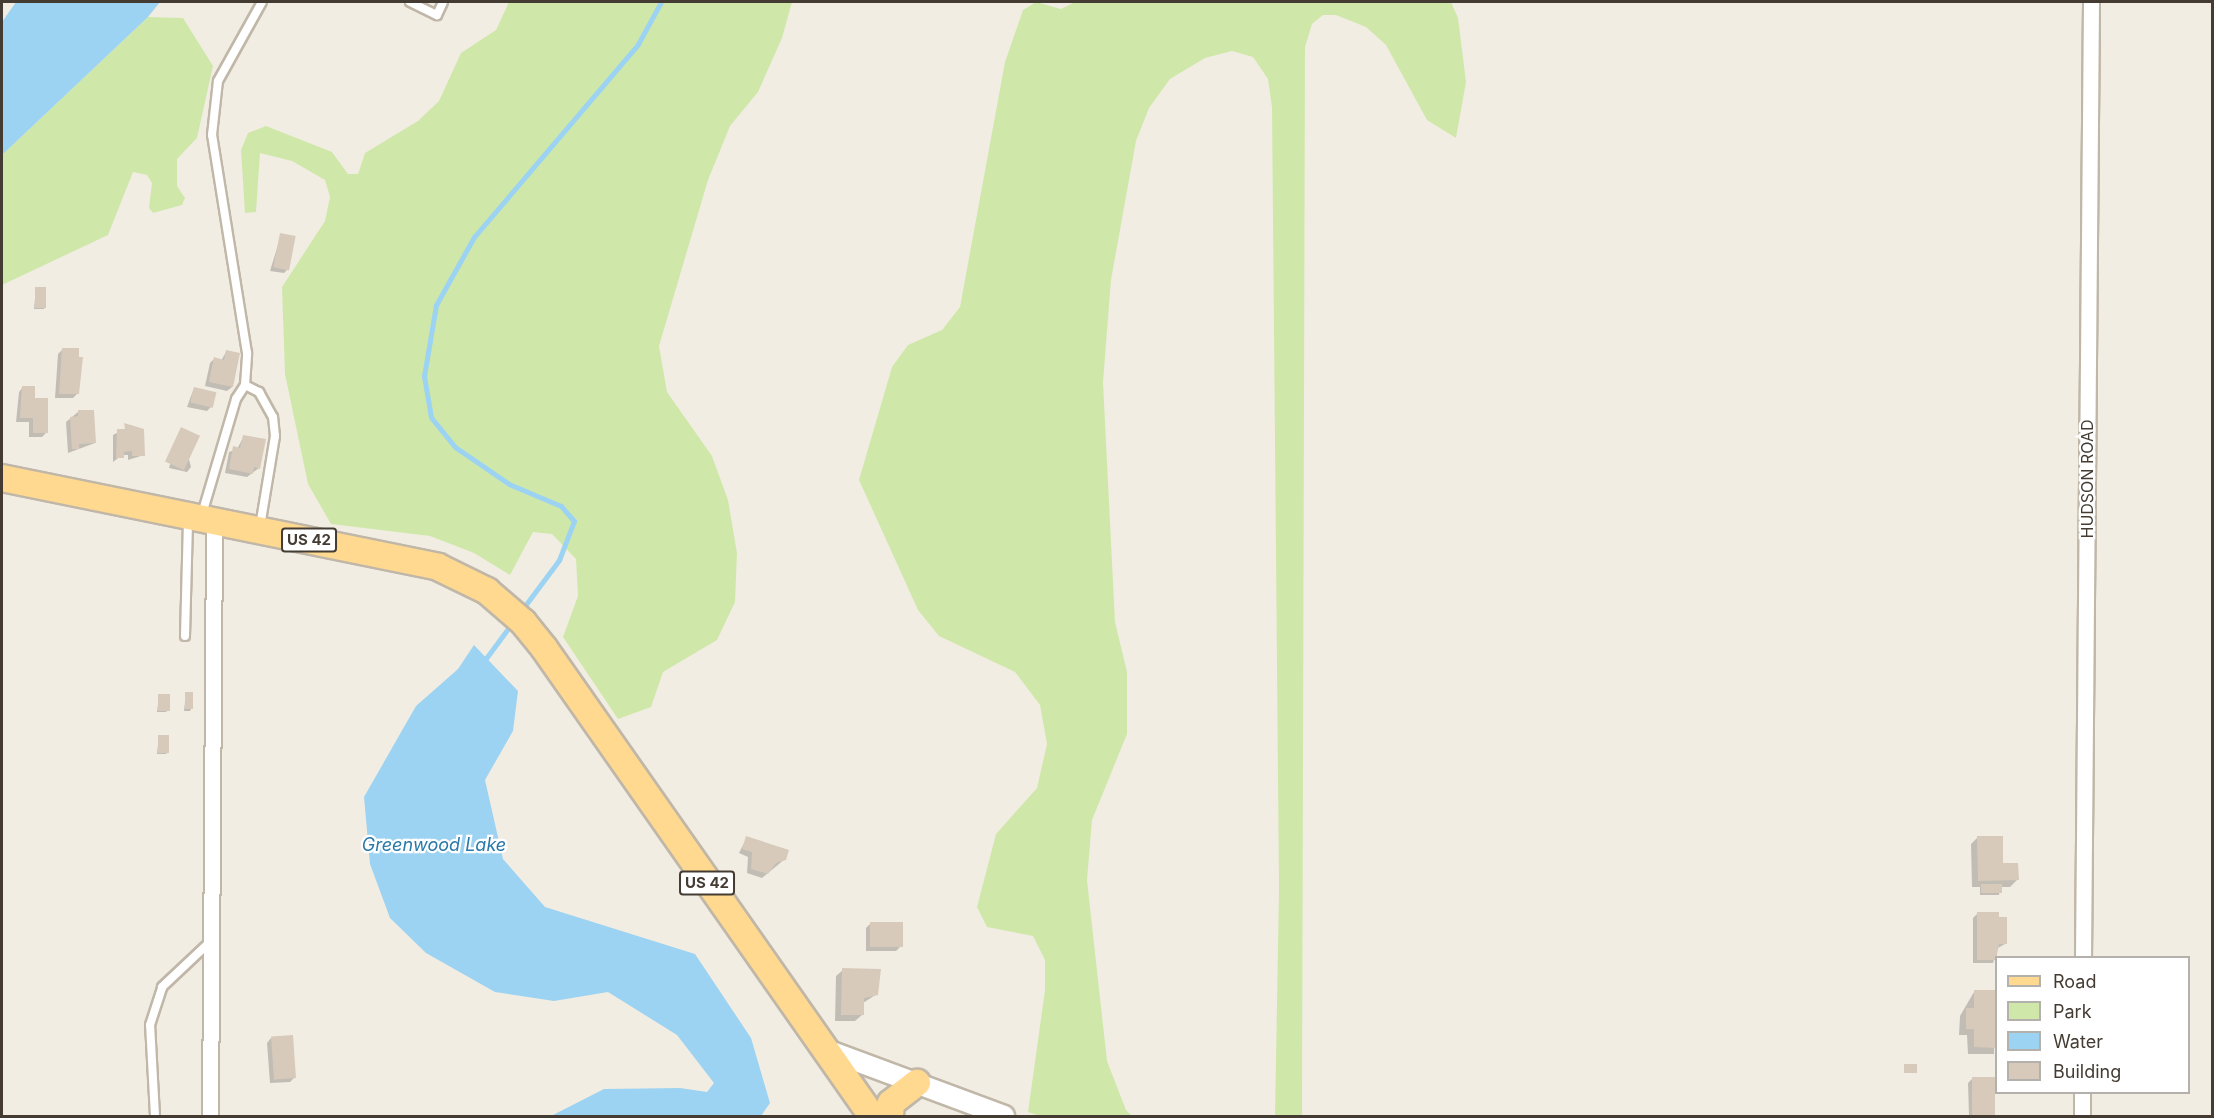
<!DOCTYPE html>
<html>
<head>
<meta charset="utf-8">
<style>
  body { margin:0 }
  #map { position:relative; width:2214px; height:1118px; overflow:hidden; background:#f2ede3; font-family:Inter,sans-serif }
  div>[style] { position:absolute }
  .green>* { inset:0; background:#cfe8aa }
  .water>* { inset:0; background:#9cd3f2 }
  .shadow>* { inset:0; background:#0003 }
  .stream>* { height:5px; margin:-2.5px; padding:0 2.5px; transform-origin:2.5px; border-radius:2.5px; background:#9cd3f2 }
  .building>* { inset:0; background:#d7cabb; transform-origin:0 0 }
  .roads { filter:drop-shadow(2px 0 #c0b7a8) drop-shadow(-2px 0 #c0b7a8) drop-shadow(0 2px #c0b7a8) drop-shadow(0 -2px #c0b7a8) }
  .service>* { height:8px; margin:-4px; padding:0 4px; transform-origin:4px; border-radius:4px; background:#fff }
  .minor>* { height:15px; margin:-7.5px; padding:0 7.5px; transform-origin:7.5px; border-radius:7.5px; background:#fff }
  .tertiary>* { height:20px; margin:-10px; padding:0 10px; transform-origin:10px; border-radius:10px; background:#fff }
  .primary>* { height:26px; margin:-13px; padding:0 13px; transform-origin:13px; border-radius:13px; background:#ffd98f }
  span { translate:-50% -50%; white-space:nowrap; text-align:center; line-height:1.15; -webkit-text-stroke:4.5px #fff; paint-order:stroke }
  .shield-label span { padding:2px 4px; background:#fff; border:2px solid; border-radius:4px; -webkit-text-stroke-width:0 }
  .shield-label { font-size:15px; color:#443c33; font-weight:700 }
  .street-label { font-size:16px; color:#443c33 }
  .water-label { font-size:18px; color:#297aa9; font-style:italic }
  .frame { position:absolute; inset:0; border:3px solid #443c33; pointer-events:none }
  .legend { position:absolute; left:1995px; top:956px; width:195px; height:138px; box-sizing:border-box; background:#fff; border:2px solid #b4b1ad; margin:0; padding:8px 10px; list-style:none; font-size:18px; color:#443c33 }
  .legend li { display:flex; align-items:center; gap:12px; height:30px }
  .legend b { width:30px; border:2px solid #b4b1ad }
</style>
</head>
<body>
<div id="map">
  <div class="green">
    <div style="clip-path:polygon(509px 2px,792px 2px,782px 38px,758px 92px,730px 126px,708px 180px,659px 346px,667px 392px,712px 456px,728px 500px,737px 553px,735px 602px,717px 640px,663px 672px,651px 707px,618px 719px,563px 637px,578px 596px,576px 559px,552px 534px,533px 532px,510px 575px,474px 553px,430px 536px,331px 524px,308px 484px,285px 374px,282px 287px,325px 221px,330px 197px,325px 180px,292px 161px,260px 153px,256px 212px,245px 213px,241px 150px,248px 133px,266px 126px,332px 152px,348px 174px,358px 174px,365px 153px,418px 121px,439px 101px,461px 53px,496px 30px)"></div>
    <div style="clip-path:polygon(1036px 2px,1061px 9px,1075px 2px,1451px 2px,1458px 18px,1466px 82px,1456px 138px,1427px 120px,1386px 45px,1366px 27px,1336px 15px,1323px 15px,1312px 24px,1305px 47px,1302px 1116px,1275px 1116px,1279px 890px,1272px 107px,1268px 79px,1253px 57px,1232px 51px,1205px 58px,1170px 79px,1149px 108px,1136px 141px,1111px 280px,1103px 382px,1115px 622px,1127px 672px,1127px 734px,1092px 820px,1087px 880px,1107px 1061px,1126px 1110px,1132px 1116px,1040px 1116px,1028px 1112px,1045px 990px,1045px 960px,1033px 936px,987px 927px,977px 907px,996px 834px,1037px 788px,1047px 744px,1040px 705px,1015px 672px,939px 636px,918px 610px,859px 480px,892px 367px,908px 345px,942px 330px,960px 307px,1005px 62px,1023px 10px)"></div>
    <div style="clip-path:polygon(148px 17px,183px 18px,213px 66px,197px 138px,177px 159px,177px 186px,185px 198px,182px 205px,153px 213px,149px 208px,152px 183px,147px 175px,133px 172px,108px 235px,2px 285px,2px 155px)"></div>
  </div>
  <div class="water">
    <div style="clip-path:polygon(16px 2px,160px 2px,148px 17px,2px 155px,2px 22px)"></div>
    <div style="clip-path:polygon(474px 645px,518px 691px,513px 731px,485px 780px,503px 859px,545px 907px,695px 954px,751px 1038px,770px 1103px,761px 1116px,551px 1116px,604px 1089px,680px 1088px,707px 1092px,714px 1083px,677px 1035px,608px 992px,554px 1001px,495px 992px,426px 953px,390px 918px,370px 864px,364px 797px,416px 706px,458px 669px)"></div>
  </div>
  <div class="shadow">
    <div style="clip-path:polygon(281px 235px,288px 269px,284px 273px,270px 271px)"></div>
    <div style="clip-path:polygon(36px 288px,45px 307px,44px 309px,34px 309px)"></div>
    <div style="clip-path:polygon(63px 349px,77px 394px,73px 398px,55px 398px,58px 354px)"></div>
    <div style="clip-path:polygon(226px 352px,232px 387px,227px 391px,205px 386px,210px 363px,214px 359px,221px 361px)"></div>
    <div style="clip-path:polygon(23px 387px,34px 400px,46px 433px,42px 437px,29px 437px,29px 422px,16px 422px,19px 392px)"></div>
    <div style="clip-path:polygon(194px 388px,211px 407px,207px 411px,187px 407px)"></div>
    <div style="clip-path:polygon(78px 412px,95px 443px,68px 453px,66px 422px)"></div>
    <div style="clip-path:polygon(132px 425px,144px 455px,128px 460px,128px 455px,122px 455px,113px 462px,113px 435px)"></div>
    <div style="clip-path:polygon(181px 429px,191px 467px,187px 472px,169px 468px)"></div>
    <div style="clip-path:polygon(244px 436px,259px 468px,247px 477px,225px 473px,229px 452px,237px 449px)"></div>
    <div style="clip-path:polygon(186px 693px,191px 709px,190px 711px,184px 711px)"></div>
    <div style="clip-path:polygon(159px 696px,168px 710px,166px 712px,157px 712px)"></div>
    <div style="clip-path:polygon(159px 736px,168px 752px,166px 754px,157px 754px)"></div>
    <div style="clip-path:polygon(747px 837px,785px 859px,762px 878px,747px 873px,748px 857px,739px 853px)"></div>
    <div style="clip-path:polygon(1978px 837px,2017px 880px,2010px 887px,2000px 887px,1999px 895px,1980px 895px,1980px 887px,1972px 887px,1971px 844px)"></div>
    <div style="clip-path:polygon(1977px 914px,2005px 944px,1998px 948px,1993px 963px,1973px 963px,1973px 918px)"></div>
    <div style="clip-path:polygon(871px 923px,900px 947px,896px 951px,866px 951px,866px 928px)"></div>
    <div style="clip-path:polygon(843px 970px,877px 994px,863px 1003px,862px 1015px,855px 1021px,835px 1021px,836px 976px)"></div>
    <div style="clip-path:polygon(1974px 992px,1996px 992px,1994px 1054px,1968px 1054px,1967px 1035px,1959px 1035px,1960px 1016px)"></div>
    <div style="clip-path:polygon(271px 1038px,295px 1077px,290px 1082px,270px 1083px,267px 1043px)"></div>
    <div style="clip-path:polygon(1973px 1078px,1994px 1078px,1994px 1116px,1969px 1116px,1968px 1083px)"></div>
  </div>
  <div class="stream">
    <div style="left:521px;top:611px;width:64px;rotate:-53.3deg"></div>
    <div style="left:559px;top:560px;width:42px;rotate:-69deg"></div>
    <div style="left:574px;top:521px;width:20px;rotate:-131deg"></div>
    <div style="left:561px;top:506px;width:56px;rotate:-157.1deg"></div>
    <div style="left:509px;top:484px;width:65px;rotate:-145.6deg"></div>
    <div style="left:455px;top:447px;width:38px;rotate:-129deg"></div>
    <div style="left:431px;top:417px;width:42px;rotate:-99.7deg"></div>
    <div style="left:424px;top:376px;width:72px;rotate:-80.4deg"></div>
    <div style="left:436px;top:305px;width:78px;rotate:-60.8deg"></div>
    <div style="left:474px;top:237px;width:253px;rotate:-49.6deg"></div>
    <div style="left:638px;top:44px;width:48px;rotate:-61.3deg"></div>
    <div style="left:484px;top:661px;width:47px;rotate:-53.6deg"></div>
  </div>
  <div class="building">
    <div style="left:280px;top:233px;width:16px;height:35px;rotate:11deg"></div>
    <div style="left:35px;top:287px;width:11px;height:21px"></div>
    <div style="clip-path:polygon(62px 348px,79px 348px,79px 357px,83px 357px,79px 394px,59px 394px)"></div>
    <div style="clip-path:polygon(226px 350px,240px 353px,233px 387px,209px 382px,214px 357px,224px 360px)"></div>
    <div style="clip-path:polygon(22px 386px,35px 386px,35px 398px,48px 398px,48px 433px,33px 433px,33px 418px,20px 418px)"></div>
    <div style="left:194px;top:387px;width:23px;height:16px;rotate:13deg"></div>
    <div style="clip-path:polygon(78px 410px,94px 410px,96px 443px,79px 444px,79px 449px,72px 449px,70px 417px,78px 416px)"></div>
    <div style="clip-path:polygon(124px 423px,144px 429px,145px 456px,132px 456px,132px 451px,124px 452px,124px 458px,116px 458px,117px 429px,125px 429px)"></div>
    <div style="left:181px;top:427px;width:21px;height:38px;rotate:25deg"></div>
    <div style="clip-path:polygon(243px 435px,266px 439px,260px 469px,254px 467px,253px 474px,229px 469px,233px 446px,240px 448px)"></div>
    <div style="left:185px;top:692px;width:8px;height:17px"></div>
    <div style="left:158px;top:694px;width:12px;height:17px"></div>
    <div style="left:158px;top:735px;width:11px;height:18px"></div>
    <div style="clip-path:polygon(746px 836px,789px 850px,786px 860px,776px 863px,768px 874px,751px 869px,752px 852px,742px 849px)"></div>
    <div style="clip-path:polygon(1977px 836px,2003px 836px,2003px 863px,2018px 863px,2019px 880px,1978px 881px)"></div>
    <div style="left:2002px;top:884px;width:9px;height:21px;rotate:90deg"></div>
    <div style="clip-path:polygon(1977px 912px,1999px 912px,1999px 917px,2007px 917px,2007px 944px,1999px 944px,1996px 960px,1977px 960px)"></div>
    <div style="left:870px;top:922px;width:33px;height:25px"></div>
    <div style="clip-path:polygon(842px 968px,881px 969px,878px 995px,864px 998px,864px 1015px,841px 1015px)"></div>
    <div style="clip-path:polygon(1974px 990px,1996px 990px,1996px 1048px,1974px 1047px,1974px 1029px,1966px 1029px,1966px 1008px,1974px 1008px)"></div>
    <div style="left:293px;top:1035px;width:43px;height:22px;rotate:86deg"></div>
    <div style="left:1904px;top:1064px;width:13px;height:9px"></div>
    <div style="left:1972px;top:1077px;width:23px;height:39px"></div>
  </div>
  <div class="roads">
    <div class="service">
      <div style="left:410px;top:2px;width:30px;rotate:26deg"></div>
      <div style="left:437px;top:15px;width:14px;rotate:-65deg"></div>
      <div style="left:245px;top:385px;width:32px;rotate:-86deg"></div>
      <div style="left:247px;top:353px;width:221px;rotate:-99.1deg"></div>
      <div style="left:212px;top:135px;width:54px;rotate:-83.7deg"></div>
      <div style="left:218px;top:81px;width:90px;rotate:-60.9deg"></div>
      <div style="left:202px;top:514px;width:120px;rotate:-73.5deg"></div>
      <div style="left:236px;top:399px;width:17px;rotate:-57deg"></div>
      <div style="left:245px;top:385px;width:16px;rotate:27deg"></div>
      <div style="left:259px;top:392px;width:29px;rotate:61deg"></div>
      <div style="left:273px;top:417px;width:19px;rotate:84deg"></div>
      <div style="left:275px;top:436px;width:92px;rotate:99.4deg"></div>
      <div style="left:185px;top:636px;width:117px;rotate:-88.5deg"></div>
      <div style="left:155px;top:1116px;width:91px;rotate:-93.1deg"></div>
      <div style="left:150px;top:1025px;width:40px;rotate:-72deg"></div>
      <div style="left:162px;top:987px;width:67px;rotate:-43.2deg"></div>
    </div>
    <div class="minor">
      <div style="left:2083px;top:958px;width:956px;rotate:-89.52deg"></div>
      <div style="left:210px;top:1116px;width:593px;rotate:-89.61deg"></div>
      <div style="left:2082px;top:1116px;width:24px;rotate:-90deg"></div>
    </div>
    <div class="tertiary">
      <div style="left:827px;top:1050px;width:189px;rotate:20.4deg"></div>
    </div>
    <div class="primary">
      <div style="left:2px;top:478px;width:445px;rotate:11.5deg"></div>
      <div style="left:438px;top:567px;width:55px;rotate:26.1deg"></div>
      <div style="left:487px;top:591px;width:48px;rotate:40.7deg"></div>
      <div style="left:523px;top:622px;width:33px;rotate:51deg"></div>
      <div style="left:544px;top:648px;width:571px;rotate:54.98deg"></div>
      <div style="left:890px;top:1116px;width:13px;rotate:-86deg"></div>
      <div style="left:891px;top:1103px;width:33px;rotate:-38deg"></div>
    </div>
  </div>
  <div class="shield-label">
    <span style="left:309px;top:540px">US 42</span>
    <span style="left:707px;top:883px">US 42</span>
  </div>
  <div class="street-label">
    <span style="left:2087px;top:479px;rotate:-90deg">HUDSON ROAD</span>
  </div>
  <div class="water-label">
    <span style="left:434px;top:845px">Greenwood Lake</span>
  </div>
  <div class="frame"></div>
  <ul class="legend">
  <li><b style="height:8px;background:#ffd98f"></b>Road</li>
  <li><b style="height:16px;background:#cfe8aa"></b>Park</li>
  <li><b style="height:16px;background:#9cd3f2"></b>Water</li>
  <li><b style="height:16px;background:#d7cabb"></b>Building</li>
  </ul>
</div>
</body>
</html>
